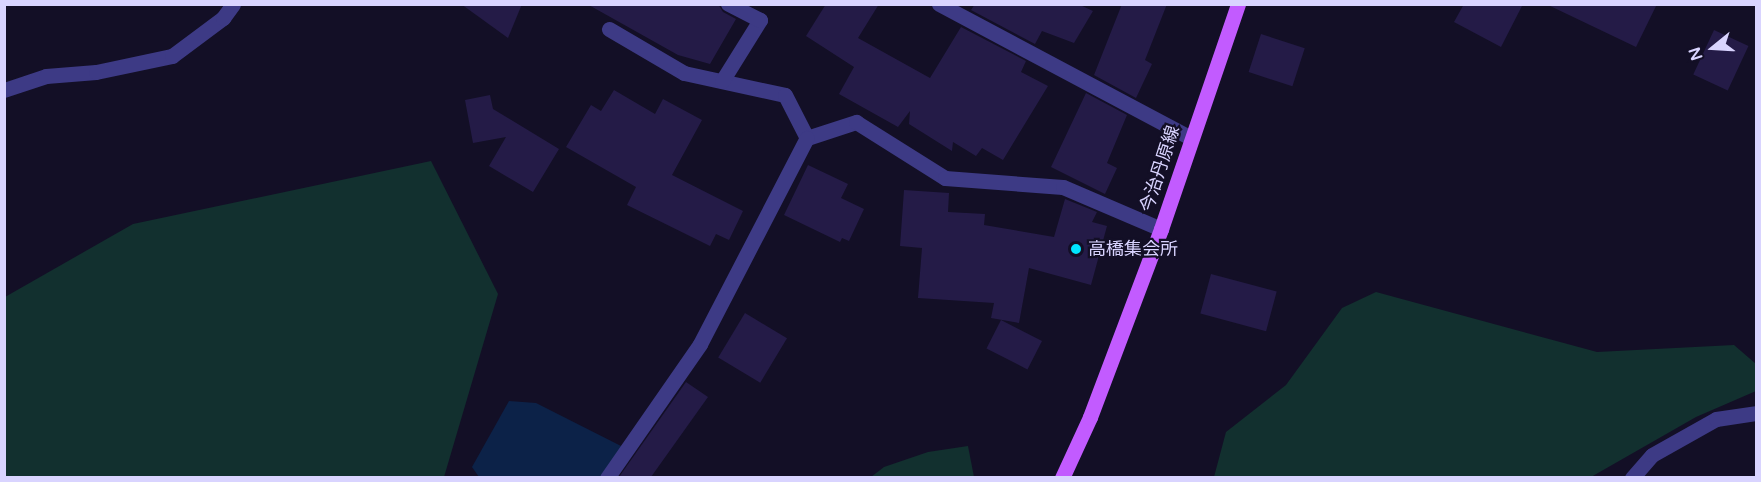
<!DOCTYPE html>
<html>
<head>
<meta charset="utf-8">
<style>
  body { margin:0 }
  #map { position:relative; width:1761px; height:482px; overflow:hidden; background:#130f26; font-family:"Varela Round","Noto Sans JP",sans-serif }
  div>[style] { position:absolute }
  .green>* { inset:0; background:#12302f }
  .water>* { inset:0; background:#0c2248 }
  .building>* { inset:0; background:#241b47; transform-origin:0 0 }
  .minor>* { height:15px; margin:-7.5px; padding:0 7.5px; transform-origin:7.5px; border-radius:7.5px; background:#3d3a85 }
  .major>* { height:15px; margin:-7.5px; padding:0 7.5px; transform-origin:7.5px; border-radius:7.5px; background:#c25bff }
  .dots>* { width:16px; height:16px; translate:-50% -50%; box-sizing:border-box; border:3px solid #130f26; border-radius:50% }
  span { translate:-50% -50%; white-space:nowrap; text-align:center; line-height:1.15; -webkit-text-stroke:4.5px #130f26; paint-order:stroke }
  .street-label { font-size:18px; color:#d9d4ff }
  .poi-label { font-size:18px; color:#d9d4ff }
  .left { translate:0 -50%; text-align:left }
  .frame { position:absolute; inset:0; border:6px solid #d9d4ff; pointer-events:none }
  .north { position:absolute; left:1683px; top:18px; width:60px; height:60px; -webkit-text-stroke:4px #130f26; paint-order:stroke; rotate:252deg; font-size:16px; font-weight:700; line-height:24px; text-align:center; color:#d9d4ff }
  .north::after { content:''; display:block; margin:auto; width:21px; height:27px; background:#d9d4ff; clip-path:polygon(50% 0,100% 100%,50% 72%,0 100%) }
</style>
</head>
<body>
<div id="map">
  <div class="green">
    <div style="clip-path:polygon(431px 161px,498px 294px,444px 477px,5px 477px,5px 297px,133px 224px)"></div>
    <div style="clip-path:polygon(1376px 292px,1597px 352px,1734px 345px,1756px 364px,1756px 391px,1696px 417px,1591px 477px,1214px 477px,1226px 432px,1286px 385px,1342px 308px)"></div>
    <div style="clip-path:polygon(968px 446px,974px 477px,871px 477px,884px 467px,928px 452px)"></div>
  </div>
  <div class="water">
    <div style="clip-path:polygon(509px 401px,536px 403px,623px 447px,601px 477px,479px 477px,472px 467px)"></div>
  </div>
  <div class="building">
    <div style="clip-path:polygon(461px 4px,522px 4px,508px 38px)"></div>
    <div style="clip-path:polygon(587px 4px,718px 4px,723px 12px,736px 19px,710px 64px,678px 55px)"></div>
    <div style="clip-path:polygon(826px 4px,879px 4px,858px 38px,930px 78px,961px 27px,1026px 61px,1021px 72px,1048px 86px,1003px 160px,982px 148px,976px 156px,953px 142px,952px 151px,909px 124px,910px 111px,898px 127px,839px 94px,854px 67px,806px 36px)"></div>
    <div style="clip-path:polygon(975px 4px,1078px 4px,1093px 11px,1074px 43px,1042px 31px,1035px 44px,971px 10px)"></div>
    <div style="clip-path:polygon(1122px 4px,1167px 4px,1145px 60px,1152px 64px,1136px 98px,1094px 75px)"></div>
    <div style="clip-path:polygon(1464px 4px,1523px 4px,1501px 47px,1454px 22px)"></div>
    <div style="clip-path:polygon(1546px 4px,1657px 4px,1636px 47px)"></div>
    <div style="left:1714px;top:30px;width:38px;height:49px;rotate:25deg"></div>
    <div style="left:1261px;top:34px;width:46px;height:40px;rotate:18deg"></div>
    <div style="clip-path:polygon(614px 90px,655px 114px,663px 99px,702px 120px,672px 175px,743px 211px,729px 240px,716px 234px,710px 246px,627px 205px,636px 187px,566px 147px,591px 105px,601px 111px)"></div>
    <div style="clip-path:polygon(1086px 93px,1127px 115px,1107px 163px,1117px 168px,1105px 194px,1051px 167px)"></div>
    <div style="clip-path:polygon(490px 95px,493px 109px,559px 149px,533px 192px,489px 166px,506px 137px,473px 143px,465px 100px)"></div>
    <div style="clip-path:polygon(808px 165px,848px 184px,841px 198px,864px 209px,849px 241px,842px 238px,840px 242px,784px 215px)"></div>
    <div style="clip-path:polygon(904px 190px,949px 193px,948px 212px,985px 214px,984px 225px,1054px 237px,1065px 199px,1097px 212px,1092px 222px,1107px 226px,1091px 285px,1029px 268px,1019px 323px,991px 318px,994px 303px,918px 298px,922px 248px,900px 246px)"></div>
    <div style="left:1211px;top:274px;width:68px;height:41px;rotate:15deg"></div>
    <div style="left:745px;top:313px;width:49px;height:52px;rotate:31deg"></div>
    <div style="left:1001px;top:320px;width:46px;height:32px;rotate:27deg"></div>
    <div style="clip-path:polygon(686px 382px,708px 397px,651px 477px,619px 477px)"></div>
  </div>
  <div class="minor">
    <div style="left:939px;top:4px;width:285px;rotate:28deg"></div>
    <div style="left:609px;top:29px;width:87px;rotate:30.4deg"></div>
    <div style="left:684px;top:73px;width:103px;rotate:12.3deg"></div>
    <div style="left:785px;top:95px;width:48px;rotate:62.9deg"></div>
    <div style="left:807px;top:138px;width:52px;rotate:-18.1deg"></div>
    <div style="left:856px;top:122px;width:105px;rotate:32.2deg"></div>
    <div style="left:945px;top:178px;width:118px;rotate:4.4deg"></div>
    <div style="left:1063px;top:187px;width:107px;rotate:23.2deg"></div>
    <div style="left:722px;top:81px;width:72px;rotate:-58.1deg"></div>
    <div style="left:760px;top:20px;width:36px;rotate:-153deg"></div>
    <div style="left:4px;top:90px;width:44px;rotate:-18.4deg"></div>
    <div style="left:46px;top:76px;width:50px;rotate:-4.6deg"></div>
    <div style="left:96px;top:72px;width:78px;rotate:-11.9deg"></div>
    <div style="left:172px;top:56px;width:64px;rotate:-36.7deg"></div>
    <div style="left:223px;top:18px;width:17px;rotate:-54deg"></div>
    <div style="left:607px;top:478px;width:163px;rotate:-55.2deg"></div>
    <div style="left:700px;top:344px;width:232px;rotate:-62.6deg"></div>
    <div style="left:1632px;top:478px;width:30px;rotate:-49deg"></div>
    <div style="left:1652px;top:455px;width:73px;rotate:-29.4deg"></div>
    <div style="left:1716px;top:419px;width:40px;rotate:-8.5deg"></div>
  </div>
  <div class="major">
    <div style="left:1062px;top:478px;width:67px;rotate:-65.3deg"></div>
    <div style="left:1090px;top:417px;width:201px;rotate:-69.3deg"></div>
    <div style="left:1161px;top:229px;width:238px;rotate:-71.1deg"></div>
  </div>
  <div class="dots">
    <div style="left:1076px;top:249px;background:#00e5ff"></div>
  </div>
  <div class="street-label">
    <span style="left:1160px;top:169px;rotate:-72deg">今治丹原線</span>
  </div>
  <div class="poi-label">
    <span class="left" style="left:1088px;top:249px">高橋集会所</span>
  </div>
  <div class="frame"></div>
  <div class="north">N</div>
</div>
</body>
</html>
